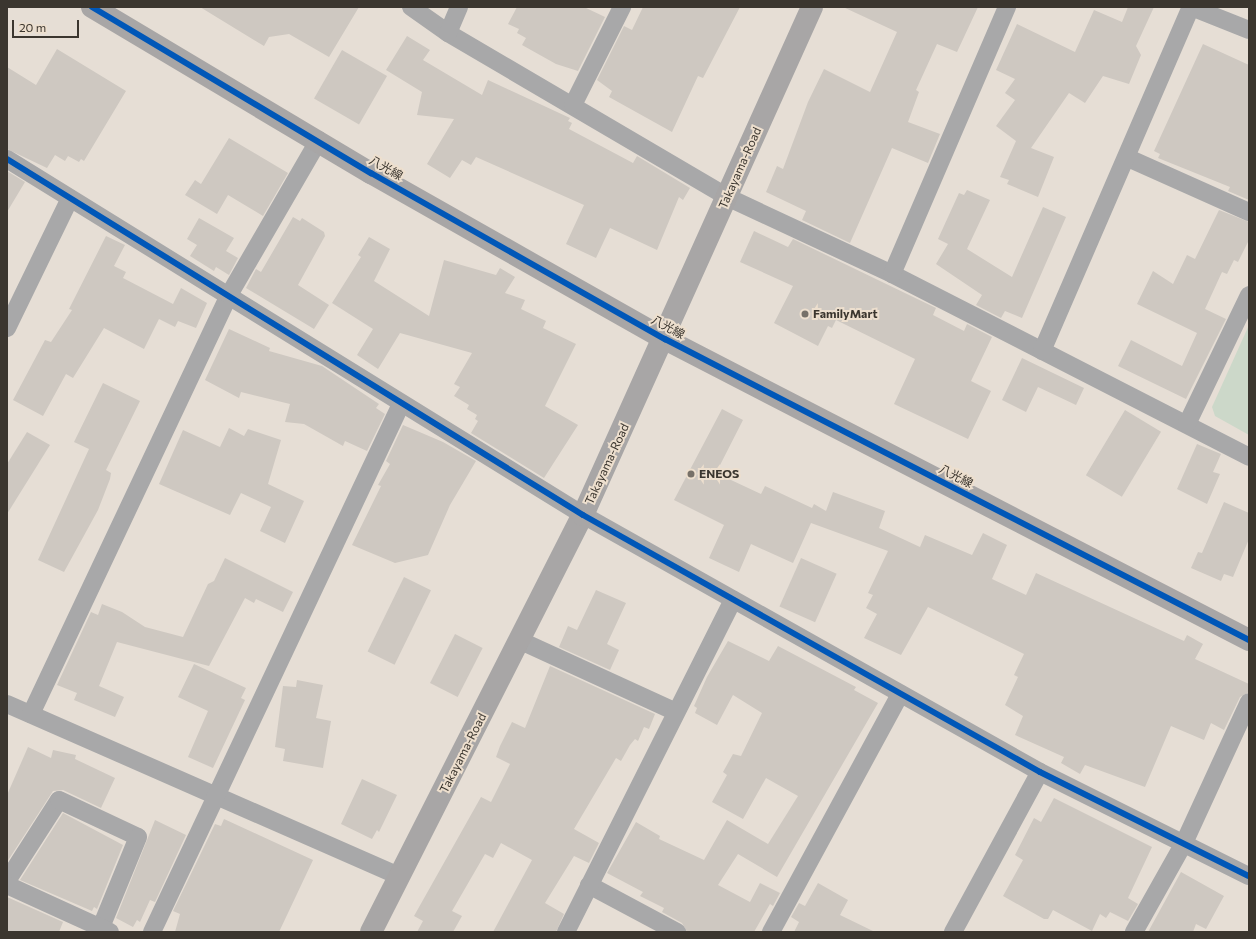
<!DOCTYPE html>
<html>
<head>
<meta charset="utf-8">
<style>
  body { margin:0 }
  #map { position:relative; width:1256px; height:939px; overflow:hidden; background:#e6ded5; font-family:Commissioner,"Noto Sans JP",sans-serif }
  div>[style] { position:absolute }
  .green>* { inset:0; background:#ccd8c9 }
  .building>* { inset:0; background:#cec8c1; transform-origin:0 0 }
  .street>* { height:18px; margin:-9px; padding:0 9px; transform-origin:9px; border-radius:9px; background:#a8a8a9 }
  .secondary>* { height:22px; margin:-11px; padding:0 11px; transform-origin:11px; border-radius:11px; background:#a8a6a6 }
  .cycleway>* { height:6px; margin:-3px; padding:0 3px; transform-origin:3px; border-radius:3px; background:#0057b8 }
  .dots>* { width:11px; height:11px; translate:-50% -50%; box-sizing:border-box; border:2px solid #eddfce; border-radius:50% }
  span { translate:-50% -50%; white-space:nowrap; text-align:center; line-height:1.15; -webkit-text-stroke:4px #eddfce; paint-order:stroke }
  .street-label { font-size:12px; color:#3b362f }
  .poi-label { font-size:12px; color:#3b362f; font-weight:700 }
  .left { translate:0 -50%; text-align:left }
  .frame { position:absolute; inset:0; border:8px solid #3b362f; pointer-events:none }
  .scale { position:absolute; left:12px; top:20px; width:67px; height:18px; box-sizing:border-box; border:2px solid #3b362f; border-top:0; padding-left:5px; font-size:12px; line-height:14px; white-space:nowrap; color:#3b362f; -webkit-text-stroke:3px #eddfce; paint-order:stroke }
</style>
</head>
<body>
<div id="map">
  <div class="green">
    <div style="clip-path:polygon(1249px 325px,1249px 435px,1215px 416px,1212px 407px)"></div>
  </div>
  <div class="building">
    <div style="clip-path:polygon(200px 7px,359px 7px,329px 57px,289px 34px,269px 37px,264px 46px)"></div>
    <div style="clip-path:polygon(517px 7px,584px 7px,605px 17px,578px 71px,556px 64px,522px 45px,526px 38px,517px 33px,519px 29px,508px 24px)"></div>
    <div style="clip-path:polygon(643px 7px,740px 7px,703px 78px,698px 76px,672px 132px,609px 97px,612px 91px,597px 80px,624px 26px,632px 30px)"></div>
    <div style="clip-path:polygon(843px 7px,978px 7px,957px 52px,937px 44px,916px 90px,919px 92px,908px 122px,940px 134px,928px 163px,892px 148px,850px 243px,802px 220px,806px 211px,766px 192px,777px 166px,783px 169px,808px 102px,824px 69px,870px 92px,897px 32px)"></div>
    <div style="clip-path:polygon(1128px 7px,1154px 7px,1136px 46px,1141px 55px,1129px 84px,1103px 76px,1085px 103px,1069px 93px,1031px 148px,1054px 157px,1038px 197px,1007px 184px,1009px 180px,1000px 177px,1016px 141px,996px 126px,1015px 100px,1005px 93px,1015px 79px,996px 70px,1017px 24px,1075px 52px,1094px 10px,1122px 22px)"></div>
    <div style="clip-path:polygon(407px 36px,430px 50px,423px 60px,482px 95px,488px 80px,570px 118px,568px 121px,572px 123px,569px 129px,633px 163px,637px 156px,690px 188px,683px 200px,679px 197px,657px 250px,610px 228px,596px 258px,566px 244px,584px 205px,476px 157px,471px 165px,462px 160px,450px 178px,427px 164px,454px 119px,417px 115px,422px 92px,386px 70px)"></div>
    <div style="clip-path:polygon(1203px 44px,1249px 65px,1249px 200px,1228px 191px,1230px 187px,1158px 158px,1160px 154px,1154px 151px)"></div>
    <div style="clip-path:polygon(57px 49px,126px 91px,84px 161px,81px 159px,79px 162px,68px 156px,65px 161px,55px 155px,47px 168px,7px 149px,7px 67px,36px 85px)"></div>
    <div style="left:342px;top:50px;width:52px;height:56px;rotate:30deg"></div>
    <div style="clip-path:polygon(229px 138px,288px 173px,263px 216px,228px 195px,217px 214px,185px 195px,195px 180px,201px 184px)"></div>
    <div style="clip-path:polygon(7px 171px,25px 182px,7px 212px)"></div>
    <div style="clip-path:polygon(967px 190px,990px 200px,967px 249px,1012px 277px,1043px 207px,1066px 217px,1022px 318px,1005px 311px,1001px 318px,976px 305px,982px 295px,936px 264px,948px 244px,938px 239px,959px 193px,964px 195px)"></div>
    <div style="clip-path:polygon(1219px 210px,1249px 222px,1249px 240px,1238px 262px,1234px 260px,1227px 274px,1222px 272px,1205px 309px,1226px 319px,1186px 399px,1118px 366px,1131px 340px,1182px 366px,1197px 333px,1137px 304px,1153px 271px,1173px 284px,1187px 255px,1195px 259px)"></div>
    <div style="clip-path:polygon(293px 217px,300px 221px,302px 218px,324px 232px,325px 236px,298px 285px,329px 305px,314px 329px,246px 288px,256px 269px,261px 272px)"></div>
    <div style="clip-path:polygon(199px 218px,234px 238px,226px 251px,238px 258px,229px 275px,216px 267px,214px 271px,190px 256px,197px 245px,187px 239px)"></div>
    <div style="clip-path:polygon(754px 231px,788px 247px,793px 239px,936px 308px,933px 315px,964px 331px,967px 324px,992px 337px,971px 381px,991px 391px,968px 439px,894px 404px,915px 359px,836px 320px,832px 328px,828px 326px,818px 346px,774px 323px,793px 286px,740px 262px)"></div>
    <div style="clip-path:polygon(106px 236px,125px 245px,114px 266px,126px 272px,123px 278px,173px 304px,181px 288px,207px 303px,196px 328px,178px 321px,175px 327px,159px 319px,144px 349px,104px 328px,73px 378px,66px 374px,43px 416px,13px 400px,45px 340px,51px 342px,72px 310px,69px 309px)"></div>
    <div style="clip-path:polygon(369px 237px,390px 249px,374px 281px,429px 316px,444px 260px,496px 275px,500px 268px,515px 277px,505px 293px,525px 300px,521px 309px,546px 321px,543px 328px,576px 344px,545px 406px,578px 425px,544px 478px,471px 433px,478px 421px,475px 419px,477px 415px,467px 409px,469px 405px,454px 396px,460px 387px,454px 384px,472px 353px,400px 333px,378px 369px,357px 355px,373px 329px,332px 303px,361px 257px,358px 255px)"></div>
    <div style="clip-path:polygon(229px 329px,270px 348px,269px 351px,322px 366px,379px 404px,376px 408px,385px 414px,367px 451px,345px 441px,343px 446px,304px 424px,285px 422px,290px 404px,241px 392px,239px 398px,205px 380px)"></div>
    <div style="clip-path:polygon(1022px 358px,1084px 388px,1076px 405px,1038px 387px,1026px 412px,1002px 400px)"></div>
    <div style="clip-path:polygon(103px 383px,140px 401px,106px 470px,111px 473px,110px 479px,98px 510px,64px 572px,38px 560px,89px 449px,74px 442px)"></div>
    <div style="clip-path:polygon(722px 409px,743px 420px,716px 473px,761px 494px,765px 486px,812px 508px,814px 504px,826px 511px,833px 492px,885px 511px,879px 528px,920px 547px,925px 535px,972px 555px,983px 533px,1007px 545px,992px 579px,1026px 595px,1036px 573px,1184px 641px,1187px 635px,1203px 644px,1195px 659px,1249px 684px,1249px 692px,1240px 697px,1224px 730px,1211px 723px,1204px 740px,1171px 726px,1145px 787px,1085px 765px,1080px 774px,1061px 763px,1064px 757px,1015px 735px,1023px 716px,1005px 705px,1018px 677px,1014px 675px,1024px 654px,928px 607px,901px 655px,864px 638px,877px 614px,866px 608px,873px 595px,868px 593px,888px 551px,811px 523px,793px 563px,751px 544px,739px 572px,709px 558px,724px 525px,674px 500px)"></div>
    <div style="left:1125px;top:410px;width:42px;height:76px;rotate:31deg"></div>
    <div style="clip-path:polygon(403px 425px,443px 442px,476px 461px,450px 505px,428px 555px,395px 563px,352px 545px,381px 486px,378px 485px,390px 464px,386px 461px)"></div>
    <div style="clip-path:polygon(229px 428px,244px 436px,248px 429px,281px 440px,268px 484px,304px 501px,285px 543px,260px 531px,271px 507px,241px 493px,230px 515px,159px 484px,183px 430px,220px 447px)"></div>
    <div style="clip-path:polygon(27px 432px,50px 445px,7px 514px,7px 464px)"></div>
    <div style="clip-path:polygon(1197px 444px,1221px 454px,1213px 472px,1220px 474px,1207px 504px,1177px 489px)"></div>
    <div style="clip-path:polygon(1224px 502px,1249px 513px,1249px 539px,1233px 577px,1224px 574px,1221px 581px,1191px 568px,1198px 552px,1202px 553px)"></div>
    <div style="clip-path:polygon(225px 558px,293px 592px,283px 612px,256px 599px,254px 603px,245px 598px,209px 666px,117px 642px,99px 686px,124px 697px,115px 717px,74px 700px,77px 693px,57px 685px,91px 612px,98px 615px,102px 604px,122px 612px,145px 627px,183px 637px,208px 584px,214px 581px)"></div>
    <div style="left:801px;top:558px;width:39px;height:53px;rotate:24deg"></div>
    <div style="left:404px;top:577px;width:30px;height:83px;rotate:26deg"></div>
    <div style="clip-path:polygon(596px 590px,626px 603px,607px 644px,619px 650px,610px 670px,559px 647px,568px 626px,577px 630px)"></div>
    <div style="left:455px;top:634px;width:31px;height:55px;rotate:27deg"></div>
    <div style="clip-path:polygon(728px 641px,769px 661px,778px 646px,856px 687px,854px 690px,878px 703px,777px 877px,738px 854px,718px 885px,750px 902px,760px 883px,780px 893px,773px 906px,770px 904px,754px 932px,687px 932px,682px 923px,662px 912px,664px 908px,640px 896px,643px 892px,607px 873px,636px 822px,660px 836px,659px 839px,704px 860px,727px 820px,768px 844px,798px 796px,766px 778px,743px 819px,712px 802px,727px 775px,723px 772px,733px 754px,741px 756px,762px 713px,733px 695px,717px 725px,695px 713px,697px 708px,694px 706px,707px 677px)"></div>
    <div style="clip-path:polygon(194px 664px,246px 688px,241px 698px,245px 700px,213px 768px,188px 757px,208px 711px,178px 697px)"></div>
    <div style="clip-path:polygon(550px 666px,655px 714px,649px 729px,644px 727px,638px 741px,635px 739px,630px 745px,621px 761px,616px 758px,574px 829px,599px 843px,589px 863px,574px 856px,545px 903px,564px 914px,556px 932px,493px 932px,532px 860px,501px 843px,493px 858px,485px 854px,452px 911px,462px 916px,453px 932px,417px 932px,423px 921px,414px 916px,481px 797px,491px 802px,510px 764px,496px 757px,500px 746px,512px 722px,525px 728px)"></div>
    <div style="clip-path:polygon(297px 680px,323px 685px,316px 718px,331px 721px,323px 768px,283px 761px,285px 749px,275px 747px,283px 686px,296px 687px)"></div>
    <div style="clip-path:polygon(28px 747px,51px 758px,53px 750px,76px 755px,75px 759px,115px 778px,101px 808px,63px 790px,53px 791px,7px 862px,7px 795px)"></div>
    <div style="clip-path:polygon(362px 779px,397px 795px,379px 832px,377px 830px,372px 839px,341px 824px)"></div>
    <div style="clip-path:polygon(1054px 798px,1152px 847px,1128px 898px,1138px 904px,1128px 921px,1110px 912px,1106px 918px,1100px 914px,1092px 931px,1053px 910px,1048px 919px,1044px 919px,1003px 896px,1023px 860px,1015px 855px,1034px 818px,1041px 822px)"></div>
    <div style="clip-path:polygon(63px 813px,123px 845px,97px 909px,94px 907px,92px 911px,20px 880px)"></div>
    <div style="clip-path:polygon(224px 819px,313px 860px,279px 932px,175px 932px,180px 914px,173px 911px,215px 824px,221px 826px)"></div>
    <div style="clip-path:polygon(155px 820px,186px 835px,155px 902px,150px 900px,140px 922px,137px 920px,133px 927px,116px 918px)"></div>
    <div style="clip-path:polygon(1181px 872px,1224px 896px,1206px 929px,1196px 924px,1193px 932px,1148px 932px)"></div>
    <div style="clip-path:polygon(818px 883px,848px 900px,840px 915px,875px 932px,794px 932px,799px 922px,791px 917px,799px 903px,805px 906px)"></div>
    <div style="clip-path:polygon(7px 897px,63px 922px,59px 932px,7px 932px)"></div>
  </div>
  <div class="street">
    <div style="left:411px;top:7px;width:45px;rotate:35.1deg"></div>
    <div style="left:448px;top:33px;width:324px;rotate:30.4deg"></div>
    <div style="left:727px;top:197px;width:182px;rotate:25deg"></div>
    <div style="left:892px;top:274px;width:401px;rotate:27.1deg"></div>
    <div style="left:1191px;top:7px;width:62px;rotate:21.6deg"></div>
    <div style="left:448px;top:33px;width:28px;rotate:-67deg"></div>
    <div style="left:573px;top:105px;width:110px;rotate:-63.4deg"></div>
    <div style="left:1128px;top:158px;width:133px;rotate:24.1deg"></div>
    <div style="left:7px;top:159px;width:677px;rotate:31.72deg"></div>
    <div style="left:583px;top:515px;width:524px;rotate:29.35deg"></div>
    <div style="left:1040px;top:772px;width:233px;rotate:26.5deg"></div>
    <div style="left:892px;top:274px;width:291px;rotate:-66.7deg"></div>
    <div style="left:7px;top:328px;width:144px;rotate:-64.1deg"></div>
    <div style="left:1042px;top:351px;width:375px;rotate:-66.6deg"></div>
    <div style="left:1187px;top:424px;width:143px;rotate:-64.3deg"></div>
    <div style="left:521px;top:641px;width:170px;rotate:24.6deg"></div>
    <div style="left:7px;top:704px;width:428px;rotate:23.7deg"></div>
    <div style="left:31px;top:714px;width:463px;rotate:-64.7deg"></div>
    <div style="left:229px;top:295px;width:179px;rotate:-59.9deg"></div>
    <div style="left:7px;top:881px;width:96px;rotate:-57.3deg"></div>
    <div style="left:59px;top:800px;width:87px;rotate:25.1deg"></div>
    <div style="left:138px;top:837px;width:97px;rotate:112.3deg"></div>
    <div style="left:7px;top:885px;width:113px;rotate:24.5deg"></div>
    <div style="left:589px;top:885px;width:100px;rotate:28.1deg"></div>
    <div style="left:152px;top:932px;width:584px;rotate:-64.75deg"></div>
    <div style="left:566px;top:932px;width:372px;rotate:-63.3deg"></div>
    <div style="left:771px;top:932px;width:271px;rotate:-61.5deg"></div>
    <div style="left:953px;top:932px;width:182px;rotate:-61.5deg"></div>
    <div style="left:1134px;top:932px;width:102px;rotate:-60.7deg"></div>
    <div style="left:1184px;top:843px;width:155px;rotate:-65.3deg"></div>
  </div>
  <div class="secondary">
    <div style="left:92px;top:7px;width:325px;rotate:30.8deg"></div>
    <div style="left:371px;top:173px;width:338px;rotate:29.5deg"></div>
    <div style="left:665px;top:339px;width:657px;rotate:27.27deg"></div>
    <div style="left:371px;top:932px;width:468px;rotate:-63.1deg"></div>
    <div style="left:583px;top:515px;width:557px;rotate:-65.73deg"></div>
  </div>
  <div class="cycleway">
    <div style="left:92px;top:7px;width:325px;rotate:30.8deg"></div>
    <div style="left:371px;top:173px;width:338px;rotate:29.5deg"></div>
    <div style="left:665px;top:339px;width:657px;rotate:27.27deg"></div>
    <div style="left:7px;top:159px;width:677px;rotate:31.72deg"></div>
    <div style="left:583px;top:515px;width:524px;rotate:29.35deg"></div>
    <div style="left:1040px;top:772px;width:233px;rotate:26.5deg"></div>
  </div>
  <div class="dots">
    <div style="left:805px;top:314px;background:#777169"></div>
    <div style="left:691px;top:474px;background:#777169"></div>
  </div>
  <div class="street-label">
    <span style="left:386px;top:168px;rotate:30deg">八光線</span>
    <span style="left:740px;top:168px;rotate:-66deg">Takayama-Road</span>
    <span style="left:668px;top:327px;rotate:28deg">八光線</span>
    <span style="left:607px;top:464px;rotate:-65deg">Takayama-Road</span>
    <span style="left:956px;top:476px;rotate:27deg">八光線</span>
    <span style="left:463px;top:753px;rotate:-63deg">Takayama-Road</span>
  </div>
  <div class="poi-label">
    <span class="left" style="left:813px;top:314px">FamilyMart</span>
    <span class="left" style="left:699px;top:474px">ENEOS</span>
  </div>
  <div class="frame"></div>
  <div class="scale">20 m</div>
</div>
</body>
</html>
